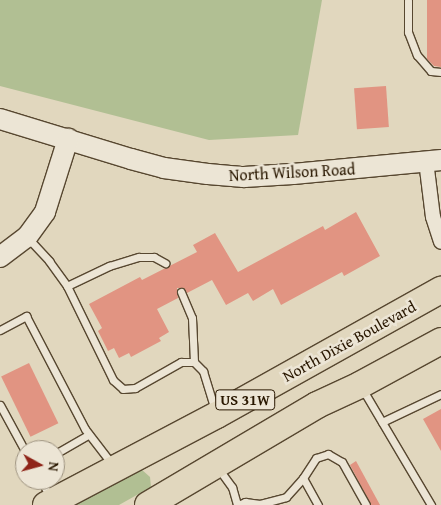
<!DOCTYPE html>
<html>
<head>
<meta charset="utf-8">
<style>
  body { margin:0 }
  #map { position:relative; width:441px; height:505px; overflow:hidden; background:#e1d7be; font-family:"Gentium Book Plus",serif }
  div>[style] { position:absolute }
  .green>* { inset:0; background:#b1bf93 }
  .building>* { inset:0; background:#e19482; transform-origin:0 0 }
  .roads { filter:drop-shadow(1px 0 #574730) drop-shadow(-1px 0 #574730) drop-shadow(0 1px #574730) drop-shadow(0 -1px #574730) }
  .lane>* { height:7px; margin:-3.5px; padding:0 3.5px; transform-origin:3.5px; border-radius:3.5px; background:#ece5d5 }
  .street>* { height:14px; margin:-7px; padding:0 7px; transform-origin:7px; border-radius:7px; background:#ece5d5 }
  .secondary>* { height:20px; margin:-10px; padding:0 10px; transform-origin:10px; border-radius:10px; background:#ece5d5 }
  .highway>* { height:26px; margin:-13px; padding:0 13px; transform-origin:13px; border-radius:13px; background:#e1d7be }
  span { translate:-50% -50%; white-space:nowrap; text-align:center; line-height:1.15; -webkit-text-stroke:5px #ece5d5; paint-order:stroke }
  .shield-label span { padding:1px 4px; background:#ece5d5; border:1px solid; border-radius:4px; -webkit-text-stroke-width:0 }
  .shield-label { font-size:15px; color:#291700; font-weight:700 }
  .street-label { font-size:16px; color:#291700 }
  .north { position:absolute; left:15px; top:440px; width:50px; height:50px; box-sizing:border-box; background:#ece5d5; border:1px solid #9e9380; border-radius:50%; rotate:97deg; font-size:14px; font-weight:700; line-height:20px; text-align:center; color:#291700 }
  .north::after { content:''; display:block; margin:auto; width:18px; height:22px; background:#8f2418; clip-path:polygon(50% 0,100% 100%,50% 72%,0 100%) }
</style>
</head>
<body>
<div id="map">
  <div class="green">
    <div style="clip-path:polygon(0 0,322px 0,298px 135px,209px 140px,0 86px)"></div>
    <div style="clip-path:polygon(141px 469px,150px 477px,151px 487px,119px 505px,71px 505px)"></div>
  </div>
  <div class="building">
    <div style="clip-path:polygon(427px 0,441px 0,441px 67px,434px 66px,427px 59px)"></div>
    <div style="left:386px;top:86px;width:41px;height:32px;rotate:86deg"></div>
    <div style="clip-path:polygon(356px 212px,380px 256px,344px 276px,342px 272px,281px 305px,273px 289px,253px 301px,248px 293px,226px 305px,212px 280px,187px 293px,184px 288px,177px 288px,178px 298px,157px 309px,169px 332px,159px 338px,161px 341px,131px 357px,129px 353px,119px 358px,114px 348px,108px 351px,98px 331px,102px 328px,89px 304px,140px 277px,142px 280px,197px 252px,193px 245px,215px 233px,238px 272px,323px 226px,325px 230px)"></div>
    <div style="left:29px;top:363px;width:67px;height:31px;rotate:64deg"></div>
    <div style="clip-path:polygon(441px 409px,441px 451px,423px 419px)"></div>
    <div style="clip-path:polygon(356px 461px,380px 505px,371px 505px,350px 465px)"></div>
  </div>
  <div class="roads">
    <div class="lane">
      <div style="left:408px;top:0;width:32px;rotate:90deg"></div>
      <div style="left:408px;top:32px;width:25px;rotate:69deg"></div>
      <div style="left:417px;top:55px;width:21px;rotate:49deg"></div>
      <div style="left:431px;top:71px;width:10px;rotate:6deg"></div>
      <div style="left:27px;top:237px;width:33px;rotate:47deg"></div>
      <div style="left:49px;top:261px;width:31px;rotate:54deg"></div>
      <div style="left:67px;top:286px;width:105px;rotate:63.9deg"></div>
      <div style="left:113px;top:380px;width:13px;rotate:42deg"></div>
      <div style="left:123px;top:389px;width:12px;rotate:-5deg"></div>
      <div style="left:135px;top:388px;width:53px;rotate:-29.5deg"></div>
      <div style="left:181px;top:362px;width:13px"></div>
      <div style="left:194px;top:362px;width:13px;rotate:45deg"></div>
      <div style="left:203px;top:371px;width:41px;rotate:72.9deg"></div>
      <div style="left:67px;top:286px;width:47px;rotate:-25.5deg"></div>
      <div style="left:109px;top:266px;width:31px;rotate:-17deg"></div>
      <div style="left:139px;top:257px;width:15px"></div>
      <div style="left:154px;top:257px;width:13px;rotate:29deg"></div>
      <div style="left:181px;top:292px;width:28px;rotate:67deg"></div>
      <div style="left:192px;top:318px;width:44px;rotate:87.4deg"></div>
      <div style="left:0;top:330px;width:30px;rotate:-28deg"></div>
      <div style="left:26px;top:316px;width:127px;rotate:62.4deg"></div>
      <div style="left:85px;top:429px;width:44px;rotate:52.4deg"></div>
      <div style="left:363px;top:390px;width:134px;rotate:59.4deg"></div>
      <div style="left:0;top:405px;width:52px;rotate:61.5deg"></div>
      <div style="left:382px;top:422px;width:65px;rotate:-25.4deg"></div>
      <div style="left:55px;top:454px;width:39px;rotate:-30deg"></div>
      <div style="left:218px;top:468px;width:24px;rotate:54deg"></div>
      <div style="left:232px;top:487px;width:19px;rotate:74deg"></div>
      <div style="left:303px;top:478px;width:31px;rotate:61deg"></div>
      <div style="left:41px;top:480px;width:19px;rotate:62deg"></div>
      <div style="left:238px;top:505px;width:8px;rotate:-23deg"></div>
      <div style="left:245px;top:502px;width:15px;rotate:8deg"></div>
      <div style="left:260px;top:504px;width:27px;rotate:-15deg"></div>
      <div style="left:286px;top:497px;width:25px;rotate:-48deg"></div>
      <div style="left:303px;top:478px;width:24px;rotate:-57deg"></div>
      <div style="left:316px;top:458px;width:13px;rotate:-18deg"></div>
      <div style="left:328px;top:454px;width:16px;rotate:30deg"></div>
      <div style="left:342px;top:462px;width:49px;rotate:60.8deg"></div>
    </div>
    <div class="street">
      <div style="left:426px;top:161px;width:56px;rotate:82.9deg"></div>
      <div style="left:433px;top:217px;width:26px;rotate:72deg"></div>
    </div>
    <div class="secondary">
      <div style="left:0;top:119px;width:137px;rotate:17deg"></div>
      <div style="left:131px;top:159px;width:34px;rotate:15deg"></div>
      <div style="left:164px;top:168px;width:44px;rotate:7.8deg"></div>
      <div style="left:208px;top:174px;width:36px;rotate:5deg"></div>
      <div style="left:244px;top:177px;width:49px;rotate:-3.5deg"></div>
      <div style="left:293px;top:174px;width:149px;rotate:-5.4deg"></div>
      <div style="left:0;top:257px;width:34px;rotate:-37deg"></div>
      <div style="left:27px;top:237px;width:31px;rotate:-54deg"></div>
      <div style="left:45px;top:212px;width:77px;rotate:-72.5deg"></div>
    </div>
    <div class="highway">
      <div style="left:46px;top:505px;width:193px;rotate:-27.8deg"></div>
      <div style="left:217px;top:415px;width:257px;rotate:-29.2deg"></div>
      <div style="left:148px;top:505px;width:196px;rotate:-30.6deg"></div>
      <div style="left:317px;top:405px;width:47px;rotate:-24.9deg"></div>
      <div style="left:360px;top:385px;width:92px;rotate:-28.5deg"></div>
    </div>
  </div>
  <div class="shield-label">
    <span style="left:245px;top:400px">US 31W</span>
  </div>
  <div class="street-label">
    <span style="left:292px;top:172px;rotate:-3deg">North Wilson Road</span>
    <span style="left:349px;top:341px;rotate:-29deg">North Dixie Boulevard</span>
  </div>
  <div class="north">N</div>
</div>
</body>
</html>
